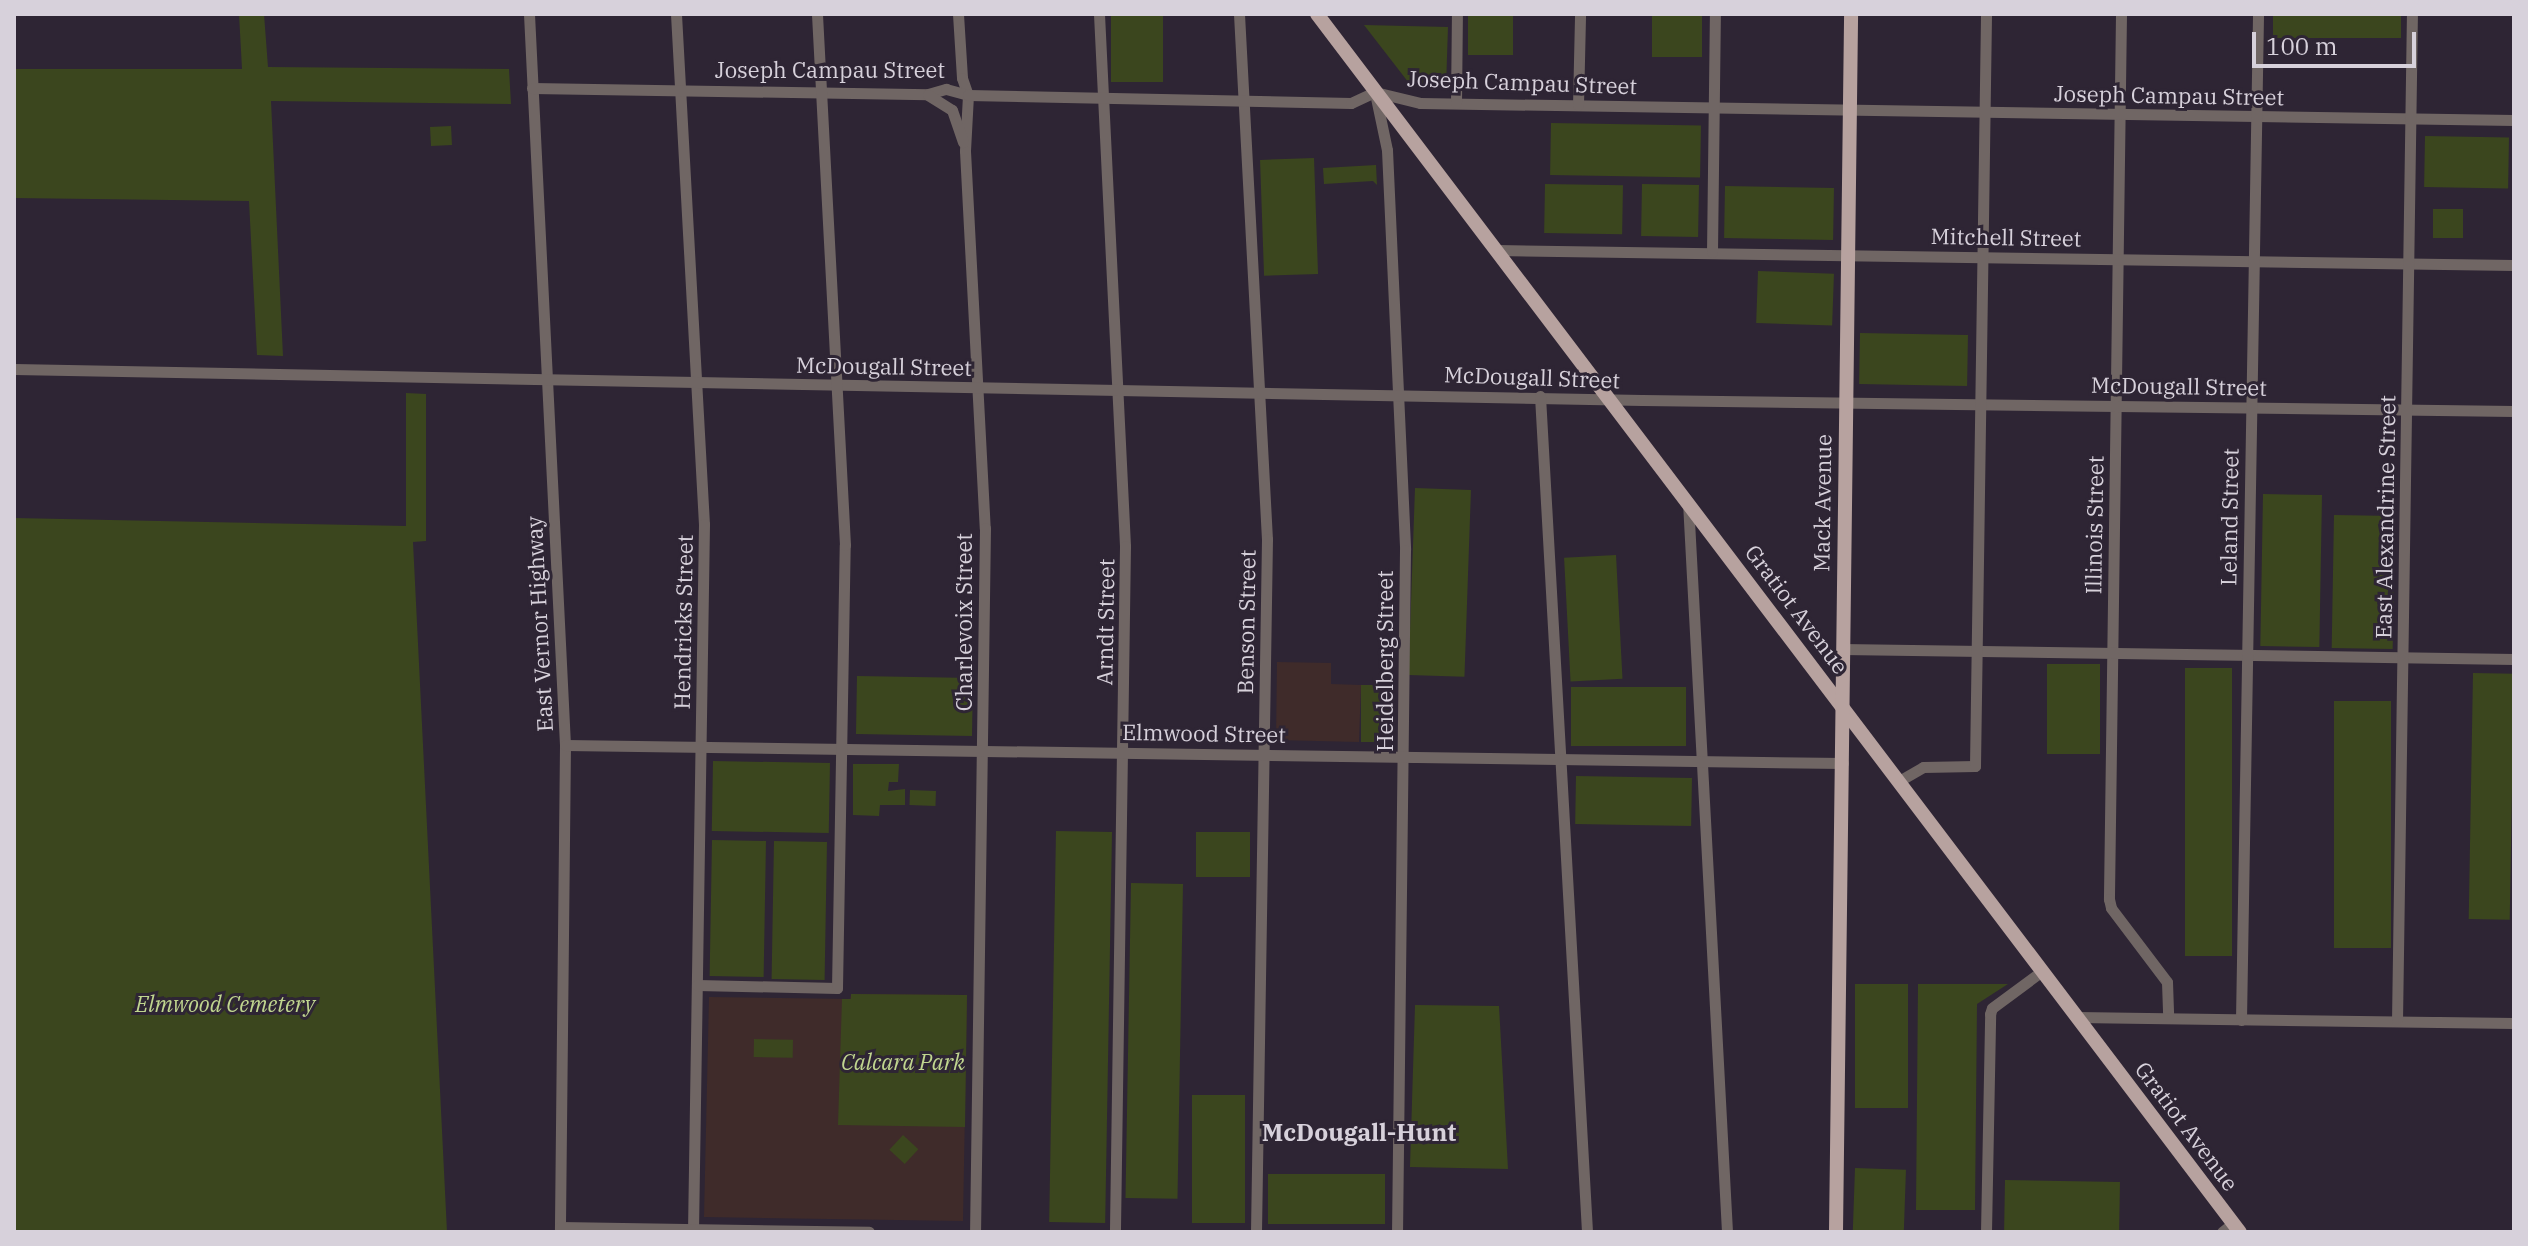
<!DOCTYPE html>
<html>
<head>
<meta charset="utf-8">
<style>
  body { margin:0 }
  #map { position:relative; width:2528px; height:1246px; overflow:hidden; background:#2e2534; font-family:"IBM Plex Serif",serif }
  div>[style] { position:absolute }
  .education>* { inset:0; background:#3f2b2a }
  .green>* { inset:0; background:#3b461e; transform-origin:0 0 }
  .minor>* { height:11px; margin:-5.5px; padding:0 5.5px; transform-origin:5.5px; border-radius:5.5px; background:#706664 }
  .major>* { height:14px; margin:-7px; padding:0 7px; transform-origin:7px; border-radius:7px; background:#b7a29f }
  span { translate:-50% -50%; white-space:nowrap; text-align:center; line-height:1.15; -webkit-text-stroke:6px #2e2534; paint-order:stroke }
  .street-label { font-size:22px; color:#d7d1db }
  .park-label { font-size:22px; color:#c0d68f; font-style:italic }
  .neighbourhood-label { font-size:24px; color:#d7d1db; font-weight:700 }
  .frame { position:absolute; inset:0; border:16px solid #d7d1db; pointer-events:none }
  .scale { position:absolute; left:2252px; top:32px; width:164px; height:36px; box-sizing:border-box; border:4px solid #d7d1db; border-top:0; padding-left:10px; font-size:24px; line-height:28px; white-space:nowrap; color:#d7d1db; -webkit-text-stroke:6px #2e2534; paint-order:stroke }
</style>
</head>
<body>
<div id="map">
  <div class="education">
    <div style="clip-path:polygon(1277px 662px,1331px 663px,1331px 684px,1361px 685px,1359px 742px,1276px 740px)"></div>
    <div style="clip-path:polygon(851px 994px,967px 995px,963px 1221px,704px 1217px,709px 997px,850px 999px)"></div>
  </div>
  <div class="green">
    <div style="clip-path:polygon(239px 14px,264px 14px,268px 67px,509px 69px,511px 104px,271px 101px,283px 356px,257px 355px,249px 201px,14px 198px,14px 69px,242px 69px)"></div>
    <div style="left:1111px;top:14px;width:52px;height:68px"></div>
    <div style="left:1468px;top:14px;width:45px;height:41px"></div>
    <div style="left:1652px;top:14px;width:50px;height:43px"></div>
    <div style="left:2273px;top:14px;width:128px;height:24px"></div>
    <div style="clip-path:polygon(1364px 25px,1448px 27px,1446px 87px,1412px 87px)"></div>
    <div style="left:1551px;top:123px;width:150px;height:52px;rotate:1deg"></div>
    <div style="left:451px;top:126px;width:19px;height:21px;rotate:87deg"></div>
    <div style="left:2425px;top:136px;width:84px;height:51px;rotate:1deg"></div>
    <div style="left:1314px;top:158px;width:116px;height:54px;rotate:88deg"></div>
    <div style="clip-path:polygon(1376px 165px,1377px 185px,1373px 181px,1324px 184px,1323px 168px)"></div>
    <div style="left:1545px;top:184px;width:78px;height:49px;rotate:1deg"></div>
    <div style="left:1642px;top:184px;width:57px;height:52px;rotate:1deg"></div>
    <div style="left:1725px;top:186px;width:109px;height:52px;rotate:1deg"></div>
    <div style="left:2433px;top:209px;width:30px;height:29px"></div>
    <div style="left:1758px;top:271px;width:76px;height:52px;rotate:2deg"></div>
    <div style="left:1860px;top:333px;width:108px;height:51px;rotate:1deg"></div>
    <div style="clip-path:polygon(406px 393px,426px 394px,426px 541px,413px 542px,447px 1232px,14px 1232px,14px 518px,406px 526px)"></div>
    <div style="left:1415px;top:488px;width:56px;height:187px;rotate:2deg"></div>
    <div style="left:2263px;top:494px;width:59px;height:152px;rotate:1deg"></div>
    <div style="left:2334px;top:515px;width:61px;height:133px;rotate:1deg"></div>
    <div style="left:1616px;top:555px;width:124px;height:52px;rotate:87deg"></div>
    <div style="left:2047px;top:664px;width:53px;height:90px"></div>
    <div style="left:2185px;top:668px;width:47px;height:288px"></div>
    <div style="left:2473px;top:673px;width:41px;height:246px;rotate:1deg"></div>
    <div style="left:857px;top:676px;width:116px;height:58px;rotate:1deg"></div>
    <div style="left:1361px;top:685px;width:34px;height:57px"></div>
    <div style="left:1571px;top:687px;width:115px;height:59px"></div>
    <div style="left:2334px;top:701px;width:57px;height:247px"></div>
    <div style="left:713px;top:761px;width:117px;height:70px;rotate:1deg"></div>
    <div style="clip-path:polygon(853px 764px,899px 764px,898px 782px,889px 782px,888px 791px,905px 789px,905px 805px,880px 805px,879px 816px,853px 815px)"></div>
    <div style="left:1576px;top:776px;width:116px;height:48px;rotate:1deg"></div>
    <div style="left:910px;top:790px;width:26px;height:15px;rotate:2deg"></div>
    <div style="left:1056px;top:831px;width:56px;height:391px;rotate:1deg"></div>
    <div style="left:1196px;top:832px;width:54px;height:45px"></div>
    <div style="left:712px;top:840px;width:54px;height:136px;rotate:1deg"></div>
    <div style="left:774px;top:841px;width:53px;height:138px;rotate:1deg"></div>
    <div style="left:1131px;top:883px;width:52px;height:315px;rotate:1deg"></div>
    <div style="left:1855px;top:984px;width:53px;height:124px"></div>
    <div style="clip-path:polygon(1918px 984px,2008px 984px,1977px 1004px,1975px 1210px,1916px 1210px)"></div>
    <div style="clip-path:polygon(851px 994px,967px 995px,965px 1127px,838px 1125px,842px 999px,851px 999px)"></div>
    <div style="clip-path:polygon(1415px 1005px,1499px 1006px,1508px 1169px,1410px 1167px)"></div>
    <div style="left:754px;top:1039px;width:39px;height:18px;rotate:1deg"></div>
    <div style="left:1192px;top:1095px;width:53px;height:128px"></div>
    <div style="left:903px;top:1135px;width:21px;height:20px;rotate:43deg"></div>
    <div style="left:1855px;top:1168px;width:51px;height:64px;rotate:2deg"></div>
    <div style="left:1268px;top:1174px;width:117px;height:50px"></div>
    <div style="left:2005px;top:1180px;width:115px;height:52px;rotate:1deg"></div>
  </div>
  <div class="minor">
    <div style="left:529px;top:14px;width:732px;rotate:87.18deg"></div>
    <div style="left:565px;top:745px;width:487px;rotate:90.6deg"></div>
    <div style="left:676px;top:14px;width:511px;rotate:86.86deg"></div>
    <div style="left:704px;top:524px;width:708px;rotate:90.89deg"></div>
    <div style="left:958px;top:14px;width:64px;rotate:86.4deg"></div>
    <div style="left:962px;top:78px;width:18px;rotate:71deg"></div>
    <div style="left:968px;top:95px;width:56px;rotate:93.1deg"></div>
    <div style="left:965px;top:151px;width:378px;rotate:87deg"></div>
    <div style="left:985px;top:528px;width:704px;rotate:90.81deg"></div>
    <div style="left:1099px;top:14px;width:533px;rotate:87.2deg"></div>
    <div style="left:1125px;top:546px;width:686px;rotate:90.84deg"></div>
    <div style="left:1239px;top:14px;width:526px;rotate:86.95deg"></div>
    <div style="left:1267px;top:539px;width:693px;rotate:90.91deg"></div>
    <div style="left:2121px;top:14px;width:885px;rotate:90.78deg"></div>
    <div style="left:2109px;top:899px;width:9px;rotate:77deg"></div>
    <div style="left:2111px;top:908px;width:93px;rotate:52.9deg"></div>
    <div style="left:2167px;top:982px;width:36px;rotate:88deg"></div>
    <div style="left:532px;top:88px;width:396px;rotate:0.9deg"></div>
    <div style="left:928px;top:94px;width:19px;rotate:-16deg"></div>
    <div style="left:946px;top:89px;width:23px;rotate:15deg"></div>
    <div style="left:968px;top:95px;width:383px;rotate:1.2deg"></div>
    <div style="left:1351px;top:103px;width:26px;rotate:-25deg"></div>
    <div style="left:1375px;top:92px;width:46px;rotate:13.7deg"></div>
    <div style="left:1420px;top:103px;width:1094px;rotate:0.89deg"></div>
    <div style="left:1375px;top:93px;width:58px;rotate:78.1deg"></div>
    <div style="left:1387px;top:150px;width:400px;rotate:87.4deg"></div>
    <div style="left:1405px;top:550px;width:682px;rotate:90.67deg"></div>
    <div style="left:928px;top:95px;width:28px;rotate:32deg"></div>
    <div style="left:952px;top:110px;width:34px;rotate:71deg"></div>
    <div style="left:1456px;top:103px;width:89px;rotate:-89.4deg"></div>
    <div style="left:1578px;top:105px;width:91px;rotate:-88.7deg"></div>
    <div style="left:1497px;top:250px;width:1017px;rotate:0.85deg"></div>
    <div style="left:1712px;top:252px;width:238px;rotate:-89.3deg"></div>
    <div style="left:14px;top:369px;width:1628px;rotate:1.09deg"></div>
    <div style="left:1642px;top:400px;width:872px;rotate:0.72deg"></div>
    <div style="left:1540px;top:396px;width:837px;rotate:86.78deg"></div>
    <div style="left:1688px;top:502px;width:731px;rotate:86.94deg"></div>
    <div style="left:1842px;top:649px;width:672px;rotate:0.85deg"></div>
    <div style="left:565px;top:745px;width:1278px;rotate:0.81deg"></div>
    <div style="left:1899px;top:781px;width:28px;rotate:-30deg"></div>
    <div style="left:1923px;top:767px;width:52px;rotate:-1.1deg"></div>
    <div style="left:1975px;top:766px;width:752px;rotate:-89.16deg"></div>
    <div style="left:697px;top:985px;width:140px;rotate:1.2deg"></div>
    <div style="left:837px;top:988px;width:443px;rotate:-89deg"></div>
    <div style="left:845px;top:545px;width:532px;rotate:-93.02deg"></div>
    <div style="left:2077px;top:1017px;width:437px;rotate:0.8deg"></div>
    <div style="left:2241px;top:1020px;width:1006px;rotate:-89.03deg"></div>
    <div style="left:2397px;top:1021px;width:1007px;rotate:-89.15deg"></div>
    <div style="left:560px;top:1227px;width:309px;rotate:0.9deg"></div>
    <div style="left:1986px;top:1232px;width:218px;rotate:-88.9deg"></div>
    <div style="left:1990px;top:1014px;width:6px;rotate:-72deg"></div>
    <div style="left:1992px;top:1008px;width:62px;rotate:-36.5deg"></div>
    <div style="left:2222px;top:1232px;width:14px;rotate:-39deg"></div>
  </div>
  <div class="major">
    <div style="left:1317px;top:14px;width:1528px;rotate:52.85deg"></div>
    <div style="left:1836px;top:1232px;width:1218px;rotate:-89.29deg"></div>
  </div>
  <div class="street-label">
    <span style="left:830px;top:70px">Joseph Campau Street</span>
    <span style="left:1522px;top:82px;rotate:2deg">Joseph Campau Street</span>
    <span style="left:2169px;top:95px;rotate:1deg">Joseph Campau Street</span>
    <span style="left:2006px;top:237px;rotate:1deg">Mitchell Street</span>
    <span style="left:884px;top:366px;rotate:1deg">McDougall Street</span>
    <span style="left:1532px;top:377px;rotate:2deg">McDougall Street</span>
    <span style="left:2179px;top:386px;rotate:1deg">McDougall Street</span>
    <span style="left:1822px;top:503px;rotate:-89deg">Mack Avenue</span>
    <span style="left:2229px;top:517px;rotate:-89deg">Leland Street</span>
    <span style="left:2385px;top:517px;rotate:-89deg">East Alexandrine Street</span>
    <span style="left:2094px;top:525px;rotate:-89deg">Illinois Street</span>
    <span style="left:1797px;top:609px;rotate:53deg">Gratiot Avenue</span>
    <span style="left:683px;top:622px;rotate:-89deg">Hendricks Street</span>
    <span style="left:964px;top:622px;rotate:-90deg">Charlevoix Street</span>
    <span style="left:1105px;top:622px;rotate:-89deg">Arndt Street</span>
    <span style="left:1246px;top:622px;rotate:-89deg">Benson Street</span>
    <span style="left:539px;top:624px;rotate:-93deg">East Vernor Highway</span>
    <span style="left:1385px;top:661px;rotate:-90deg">Heidelberg Street</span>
    <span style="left:1204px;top:733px;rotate:1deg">Elmwood Street</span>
    <span style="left:2187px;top:1126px;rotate:53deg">Gratiot Avenue</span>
  </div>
  <div class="park-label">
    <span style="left:225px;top:1004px">Elmwood Cemetery</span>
    <span style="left:903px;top:1062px">Calcara Park</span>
  </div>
  <div class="neighbourhood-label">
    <span style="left:1359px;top:1133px">McDougall-Hunt</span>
  </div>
  <div class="frame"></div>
  <div class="scale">100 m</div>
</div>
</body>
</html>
